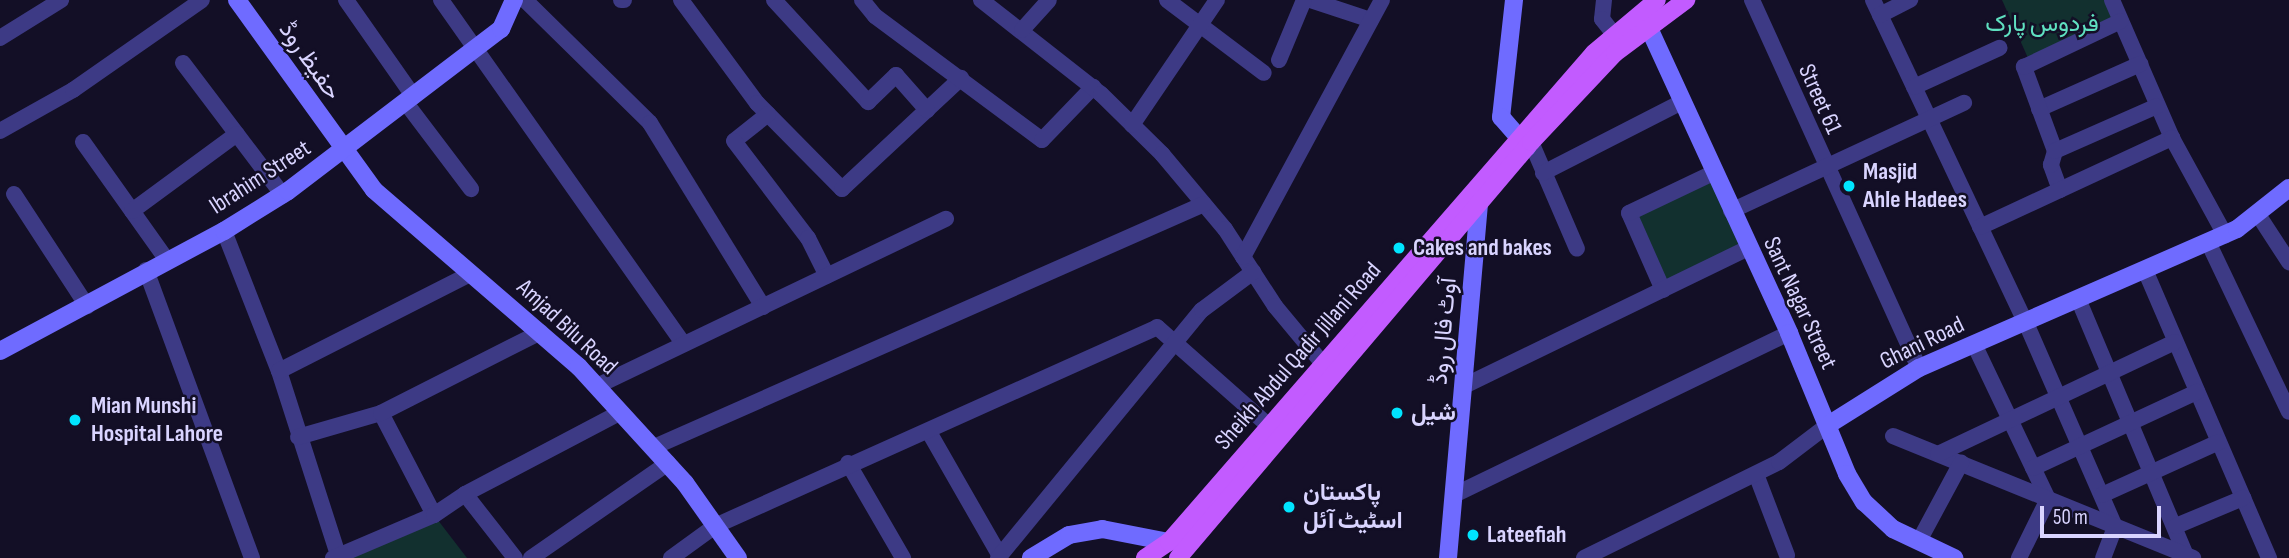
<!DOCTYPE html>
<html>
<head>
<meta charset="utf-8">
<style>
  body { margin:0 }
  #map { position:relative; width:2289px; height:558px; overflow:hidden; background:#130f26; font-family:"Sofia Sans Condensed",Vazirmatn,sans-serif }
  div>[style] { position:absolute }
  .green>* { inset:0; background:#12302f; transform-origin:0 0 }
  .street>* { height:16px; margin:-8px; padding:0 8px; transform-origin:8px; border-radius:8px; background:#3d3a85 }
  .secondary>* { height:18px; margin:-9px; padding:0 9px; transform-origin:9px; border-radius:9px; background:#6f6bff }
  .primary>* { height:18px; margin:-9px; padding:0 9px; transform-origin:9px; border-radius:9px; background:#c25bff }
  .dots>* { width:19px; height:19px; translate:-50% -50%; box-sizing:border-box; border:4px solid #130f26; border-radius:50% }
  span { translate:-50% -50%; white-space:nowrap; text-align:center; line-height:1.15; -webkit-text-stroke:5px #130f26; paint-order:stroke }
  .park-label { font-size:24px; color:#5fe0c0 }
  .street-label { font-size:24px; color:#d9d4ff }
  .poi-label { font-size:24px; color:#d9d4ff; font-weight:700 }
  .left { translate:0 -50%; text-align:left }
  .scale { position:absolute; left:2040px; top:506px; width:121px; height:32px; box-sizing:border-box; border:4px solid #d9d4ff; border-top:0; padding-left:9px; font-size:21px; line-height:24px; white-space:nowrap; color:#d9d4ff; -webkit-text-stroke:5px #130f26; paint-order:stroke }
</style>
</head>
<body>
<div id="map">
  <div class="green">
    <div style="clip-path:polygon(2002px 0,2107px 0,2115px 17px,2028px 58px)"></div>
    <div style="left:1713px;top:173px;width:83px;height:93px;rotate:65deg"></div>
    <div style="clip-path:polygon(434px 515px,467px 558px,339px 558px)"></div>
  </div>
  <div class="street">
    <div style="left:346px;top:0;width:118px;rotate:55deg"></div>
    <div style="left:441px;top:0;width:421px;rotate:54.8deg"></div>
    <div style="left:525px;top:0;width:175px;rotate:44.5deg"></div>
    <div style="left:650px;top:123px;width:216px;rotate:58.4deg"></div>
    <div style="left:621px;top:0;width:3px"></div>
    <div style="left:681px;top:0;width:128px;rotate:53.6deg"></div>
    <div style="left:757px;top:103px;width:121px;rotate:45.3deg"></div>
    <div style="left:842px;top:189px;width:163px;rotate:-43deg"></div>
    <div style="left:774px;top:0;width:139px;rotate:47.3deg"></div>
    <div style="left:868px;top:102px;width:39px;rotate:-44deg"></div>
    <div style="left:896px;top:75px;width:47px;rotate:48.5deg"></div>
    <div style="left:862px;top:0;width:21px;rotate:51deg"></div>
    <div style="left:875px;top:16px;width:208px;rotate:36.6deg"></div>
    <div style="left:1042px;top:140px;width:74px;rotate:-46.1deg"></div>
    <div style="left:981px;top:0;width:152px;rotate:38.1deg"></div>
    <div style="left:1101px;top:94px;width:86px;rotate:44.5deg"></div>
    <div style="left:1162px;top:154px;width:98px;rotate:50deg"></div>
    <div style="left:1225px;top:229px;width:92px;rotate:57deg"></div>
    <div style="left:1275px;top:306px;width:77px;rotate:50.3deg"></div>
    <div style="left:1167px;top:0;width:121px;rotate:37deg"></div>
    <div style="left:1310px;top:0;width:64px;rotate:18.2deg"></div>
    <div style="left:1604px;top:0;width:19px;rotate:96deg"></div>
    <div style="left:1602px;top:19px;width:18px;rotate:52deg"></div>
    <div style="left:1752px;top:0;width:404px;rotate:65.6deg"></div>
    <div style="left:1873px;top:0;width:357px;rotate:64.7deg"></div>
    <div style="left:2026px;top:323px;width:223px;rotate:66.4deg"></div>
    <div style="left:2115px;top:527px;width:33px;rotate:111deg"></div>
    <div style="left:2112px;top:0;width:150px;rotate:66.5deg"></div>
    <div style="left:1880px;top:15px;width:34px;rotate:-27deg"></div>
    <div style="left:1022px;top:30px;width:40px;rotate:-48deg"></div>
    <div style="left:0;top:38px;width:72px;rotate:-31.9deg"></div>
    <div style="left:1279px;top:60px;width:65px;rotate:-67.4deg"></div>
    <div style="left:183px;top:63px;width:166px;rotate:52.9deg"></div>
    <div style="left:1914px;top:87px;width:94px;rotate:-24.6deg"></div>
    <div style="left:406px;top:103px;width:108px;rotate:52.9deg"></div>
    <div style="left:2039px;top:109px;width:111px;rotate:-24deg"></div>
    <div style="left:768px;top:114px;width:43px;rotate:141.5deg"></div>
    <div style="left:734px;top:141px;width:122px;rotate:52.7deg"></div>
    <div style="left:808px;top:238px;width:42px;rotate:63.4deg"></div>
    <div style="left:1132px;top:125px;width:151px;rotate:-55.8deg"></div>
    <div style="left:0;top:131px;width:84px;rotate:-29.3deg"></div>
    <div style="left:73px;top:90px;width:157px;rotate:-34.9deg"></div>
    <div style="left:83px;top:142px;width:145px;rotate:54.6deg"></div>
    <div style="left:1531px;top:142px;width:116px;rotate:66.7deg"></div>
    <div style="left:2055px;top:151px;width:90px;rotate:-110.3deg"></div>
    <div style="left:2024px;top:67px;width:107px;rotate:-25.4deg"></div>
    <div style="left:1543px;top:173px;width:154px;rotate:-27.1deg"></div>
    <div style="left:2060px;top:190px;width:27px;rotate:-110deg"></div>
    <div style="left:2051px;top:165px;width:15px;rotate:-74deg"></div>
    <div style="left:2055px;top:151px;width:111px;rotate:-23.8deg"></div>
    <div style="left:14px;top:194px;width:134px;rotate:56.9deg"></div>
    <div style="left:132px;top:211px;width:130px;rotate:-36.3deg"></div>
    <div style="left:1731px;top:211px;width:257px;rotate:-24.9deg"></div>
    <div style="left:2257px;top:213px;width:59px;rotate:56.9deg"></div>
    <div style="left:1980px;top:227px;width:212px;rotate:-24.9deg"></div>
    <div style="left:2172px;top:138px;width:111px;rotate:61.3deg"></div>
    <div style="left:224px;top:231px;width:150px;rotate:68.6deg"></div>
    <div style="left:279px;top:371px;width:193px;rotate:72.2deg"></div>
    <div style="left:2208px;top:242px;width:188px;rotate:64.5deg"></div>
    <div style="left:1243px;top:257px;width:292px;rotate:-61.6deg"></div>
    <div style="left:146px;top:270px;width:307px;rotate:69.8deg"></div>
    <div style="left:2145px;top:270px;width:314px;rotate:66.7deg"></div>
    <div style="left:1663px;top:290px;width:84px;rotate:-113.8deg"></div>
    <div style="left:1629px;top:213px;width:93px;rotate:-25.5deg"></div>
    <div style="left:2079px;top:301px;width:279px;rotate:67.2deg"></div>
    <div style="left:1974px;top:344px;width:172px;rotate:64.5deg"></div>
    <div style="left:2048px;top:499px;width:66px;rotate:116.2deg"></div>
    <div style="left:279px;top:371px;width:214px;rotate:-26.9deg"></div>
    <div style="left:597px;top:386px;width:387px;rotate:-25.6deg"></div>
    <div style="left:1464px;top:386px;width:316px;rotate:-25.9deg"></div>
    <div style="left:381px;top:413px;width:115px;rotate:62.5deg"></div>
    <div style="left:929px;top:432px;width:143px;rotate:60.2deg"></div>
    <div style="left:1893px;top:436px;width:324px;rotate:22.1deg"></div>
    <div style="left:298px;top:437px;width:86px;rotate:-16.1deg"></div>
    <div style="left:381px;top:413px;width:179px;rotate:-26.9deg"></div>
    <div style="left:654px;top:447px;width:601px;rotate:-23.84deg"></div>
    <div style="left:1938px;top:454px;width:262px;rotate:-25.3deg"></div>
    <div style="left:848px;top:463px;width:110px;rotate:59.9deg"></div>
    <div style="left:2033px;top:468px;width:181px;rotate:-24.9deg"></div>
    <div style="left:1756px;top:474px;width:87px;rotate:69.1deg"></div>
    <div style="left:465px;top:494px;width:81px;rotate:52deg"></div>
    <div style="left:1456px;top:494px;width:370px;rotate:-25.8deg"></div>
    <div style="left:2102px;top:495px;width:128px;rotate:-24.4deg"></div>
    <div style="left:2176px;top:526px;width:73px;rotate:-22.7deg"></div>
    <div style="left:1919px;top:541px;width:89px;rotate:-61.7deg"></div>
    <div style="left:333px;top:558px;width:110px;rotate:-23.1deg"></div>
    <div style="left:434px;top:515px;width:37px;rotate:-34deg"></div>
    <div style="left:465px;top:494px;width:176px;rotate:-27.7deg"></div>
    <div style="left:531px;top:558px;width:167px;rotate:-34.7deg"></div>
    <div style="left:671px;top:558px;width:54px;rotate:-36deg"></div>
    <div style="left:715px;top:526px;width:485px;rotate:-24.2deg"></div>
    <div style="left:1157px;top:327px;width:151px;rotate:41.5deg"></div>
    <div style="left:998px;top:558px;width:321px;rotate:-50.6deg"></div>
    <div style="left:1202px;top:310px;width:64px;rotate:-36.7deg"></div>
    <div style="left:1584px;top:558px;width:217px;rotate:-26.2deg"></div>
    <div style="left:1779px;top:462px;width:61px;rotate:-37.1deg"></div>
  </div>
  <div class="secondary">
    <div style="left:237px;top:0;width:234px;rotate:54.2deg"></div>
    <div style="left:374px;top:190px;width:271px;rotate:40.8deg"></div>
    <div style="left:579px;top:367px;width:157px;rotate:47.6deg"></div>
    <div style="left:685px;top:483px;width:92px;rotate:54.8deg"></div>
    <div style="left:1514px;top:0;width:118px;rotate:96.3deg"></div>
    <div style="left:1501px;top:117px;width:40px;rotate:49deg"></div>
    <div style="left:1648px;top:26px;width:338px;rotate:65.3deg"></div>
    <div style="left:1789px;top:333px;width:152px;rotate:67.6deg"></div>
    <div style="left:1847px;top:474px;width:33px;rotate:59deg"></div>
    <div style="left:1864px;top:502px;width:40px;rotate:43deg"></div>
    <div style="left:1893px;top:529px;width:68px;rotate:25.4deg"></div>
    <div style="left:0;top:351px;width:254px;rotate:-28.2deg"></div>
    <div style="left:224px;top:231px;width:75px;rotate:-32deg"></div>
    <div style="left:288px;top:191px;width:268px;rotate:-37.3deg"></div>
    <div style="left:501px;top:29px;width:32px;rotate:-66deg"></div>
    <div style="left:1828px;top:425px;width:107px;rotate:-32.1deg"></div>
    <div style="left:1919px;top:368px;width:347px;rotate:-23.6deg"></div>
    <div style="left:2237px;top:229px;width:66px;rotate:-38.3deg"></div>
    <div style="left:1031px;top:558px;width:44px;rotate:-31.2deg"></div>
    <div style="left:1069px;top:535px;width:34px;rotate:-10deg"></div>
    <div style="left:1102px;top:529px;width:68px;rotate:11deg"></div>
    <div style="left:1448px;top:558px;width:355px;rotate:-85deg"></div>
    <div style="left:1479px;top:204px;width:9px;rotate:-144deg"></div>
  </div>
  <div class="primary">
    <div style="left:1145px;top:558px;width:29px;rotate:-34deg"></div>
    <div style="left:1169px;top:542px;width:648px;rotate:-49.01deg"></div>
    <div style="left:1594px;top:53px;width:82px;rotate:-40.1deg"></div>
    <div style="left:1178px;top:558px;width:546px;rotate:-49.68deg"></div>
    <div style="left:1531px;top:142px;width:122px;rotate:-46.7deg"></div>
    <div style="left:1615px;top:53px;width:89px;rotate:-36.7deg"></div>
  </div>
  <div class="dots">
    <div style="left:1849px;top:186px;background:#00e5ff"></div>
    <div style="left:1399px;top:248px;background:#00e5ff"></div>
    <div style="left:1397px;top:413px;background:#00e5ff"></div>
    <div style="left:75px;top:420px;background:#00e5ff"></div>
    <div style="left:1289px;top:507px;background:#00e5ff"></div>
    <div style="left:1473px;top:535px;background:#00e5ff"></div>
  </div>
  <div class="park-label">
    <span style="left:2042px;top:24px">فردوس پارک</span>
  </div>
  <div class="street-label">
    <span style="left:310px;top:61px;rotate:55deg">حفیظ روڈ</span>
    <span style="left:1820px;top:99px;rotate:66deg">Street 61</span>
    <span style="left:260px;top:177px;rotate:-33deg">Ibrahim Street</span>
    <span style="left:1800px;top:303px;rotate:65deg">Sant Nagar Street</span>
    <span style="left:567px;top:327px;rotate:43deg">Amjad Bilu Road</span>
    <span style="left:1444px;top:331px;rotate:-85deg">آوٹ فال روڈ</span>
    <span style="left:1922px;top:343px;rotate:-26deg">Ghani Road</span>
    <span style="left:1298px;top:356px;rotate:-49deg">Sheikh Abdul Qadir Jillani Road</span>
  </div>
  <div class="poi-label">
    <span class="left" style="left:1863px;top:186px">Masjid<br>Ahle Hadees</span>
    <span class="left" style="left:1413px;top:248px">Cakes and bakes</span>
    <span class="left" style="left:91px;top:420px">Mian Munshi<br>Hospital Lahore</span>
    <span class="left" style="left:1411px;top:413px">شیل</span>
    <span class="left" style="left:1303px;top:507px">پاکستان<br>اسٹیٹ آئل</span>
    <span class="left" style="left:1487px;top:535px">Lateefiah</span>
  </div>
  <div class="scale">50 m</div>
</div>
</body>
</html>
